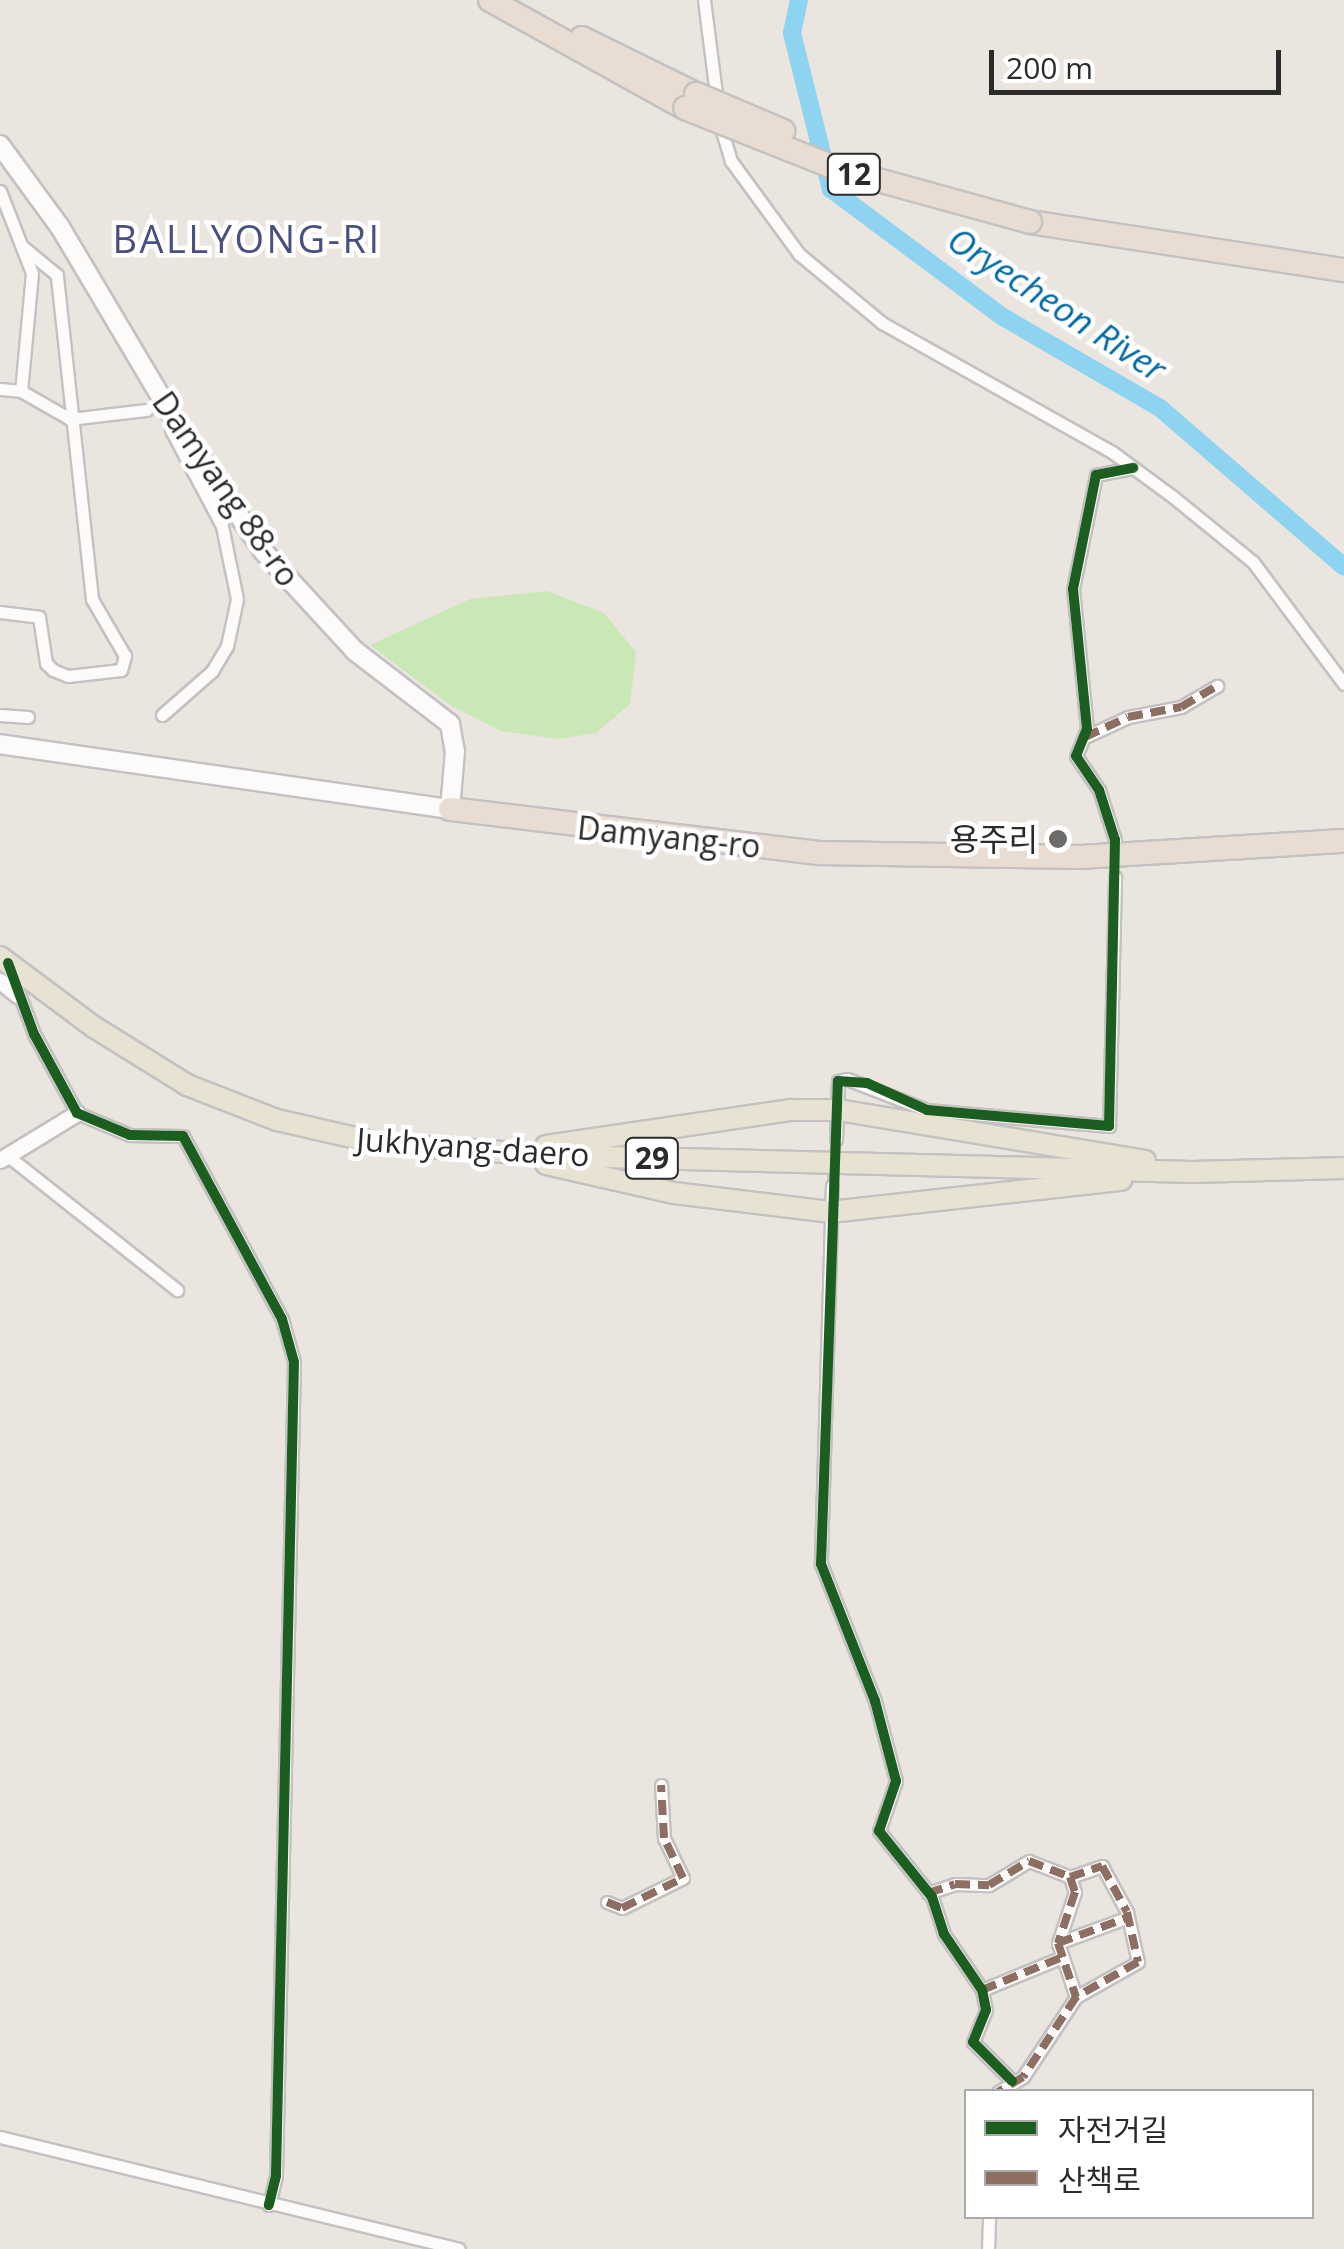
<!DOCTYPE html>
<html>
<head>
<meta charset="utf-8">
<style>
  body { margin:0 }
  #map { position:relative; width:1344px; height:2249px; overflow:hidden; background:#eae5df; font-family:"Open Sans","Noto Sans KR",sans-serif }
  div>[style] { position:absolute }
  .green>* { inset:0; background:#cae7b6 }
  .river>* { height:18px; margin:-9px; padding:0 9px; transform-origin:9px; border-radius:9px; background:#8ed4f0 }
  .minor-tunnel>* { height:11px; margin-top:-5.5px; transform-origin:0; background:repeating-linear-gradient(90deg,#c4c0bb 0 11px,transparent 0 16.5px) }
  .roads { filter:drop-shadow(2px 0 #c3c1c1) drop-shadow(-2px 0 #c3c1c1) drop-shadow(0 2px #c3c1c1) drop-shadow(0 -2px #c3c1c1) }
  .minor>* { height:11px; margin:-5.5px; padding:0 5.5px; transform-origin:5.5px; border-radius:5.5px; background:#fcfbfa }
  .tertiary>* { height:15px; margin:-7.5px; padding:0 7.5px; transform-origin:7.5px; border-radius:7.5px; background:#fcfbfa }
  .secondary>* { height:18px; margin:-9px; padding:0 9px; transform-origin:9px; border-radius:9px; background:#fcfbfa }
  .primary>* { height:20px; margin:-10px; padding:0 10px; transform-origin:10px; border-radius:10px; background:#e7e2d2 }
  .motorway>* { height:22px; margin:-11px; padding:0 11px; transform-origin:11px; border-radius:11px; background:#e9ddd3 }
  .bridges { filter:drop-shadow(2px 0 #c5c3c1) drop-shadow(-2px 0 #c5c3c1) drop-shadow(0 2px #c5c3c1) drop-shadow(0 -2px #c5c3c1) }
  .motorway-bridge>* { height:22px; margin:-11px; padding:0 11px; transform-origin:11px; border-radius:11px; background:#e9ddd3 }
  .quiet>* { height:8px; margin-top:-4px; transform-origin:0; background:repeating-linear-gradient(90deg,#8d6e63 0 15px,transparent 0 23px) }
  .cycleway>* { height:10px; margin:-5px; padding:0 5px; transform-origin:5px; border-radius:5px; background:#1b5e20 }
  .dots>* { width:28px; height:28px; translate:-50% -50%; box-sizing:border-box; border:5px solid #fff; border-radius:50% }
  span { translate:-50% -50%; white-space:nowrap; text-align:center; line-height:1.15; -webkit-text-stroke:9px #fff; paint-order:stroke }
  .shield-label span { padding:2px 8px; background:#fff; border:2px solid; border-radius:8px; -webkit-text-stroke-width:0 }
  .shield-label { font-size:30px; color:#2b2b2b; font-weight:700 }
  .street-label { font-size:32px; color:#2b2b2b }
  .poi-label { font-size:32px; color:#2b2b2b }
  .right { translate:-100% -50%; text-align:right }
  .water-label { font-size:35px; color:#036aa6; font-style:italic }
  .quarter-label { font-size:38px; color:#47507f; letter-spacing:2.5px }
  .legend { position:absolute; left:964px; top:2089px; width:350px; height:130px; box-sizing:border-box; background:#fff; border:2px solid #aaa; margin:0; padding:12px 18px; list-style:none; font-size:30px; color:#2b2b2b }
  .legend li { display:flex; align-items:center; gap:20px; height:50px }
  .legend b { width:50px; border:2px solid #aaa }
  .scale { position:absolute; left:989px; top:50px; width:292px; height:45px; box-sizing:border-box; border:5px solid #2b2b2b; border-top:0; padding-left:12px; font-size:30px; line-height:35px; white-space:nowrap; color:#2b2b2b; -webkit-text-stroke:8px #fff; paint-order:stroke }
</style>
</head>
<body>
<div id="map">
  <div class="green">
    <div style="clip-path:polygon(547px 591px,604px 613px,636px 652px,630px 704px,596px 733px,558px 739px,501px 731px,450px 705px,370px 645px,470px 599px)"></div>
  </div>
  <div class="river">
    <div style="left:799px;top:0;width:34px;rotate:102deg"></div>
    <div style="left:792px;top:33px;width:161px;rotate:76deg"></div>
    <div style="left:831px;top:189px;width:214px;rotate:36.7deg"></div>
    <div style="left:1003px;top:317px;width:181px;rotate:30.1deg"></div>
    <div style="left:1160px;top:408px;width:243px;rotate:40.8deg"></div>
  </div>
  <div class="minor-tunnel">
    <div style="left:832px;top:1186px;width:47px;rotate:-85.1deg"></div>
  </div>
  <div class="roads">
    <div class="minor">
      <div style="left:704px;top:0;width:103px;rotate:82.7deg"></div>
      <div style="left:719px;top:121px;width:42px;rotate:73.3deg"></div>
      <div style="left:731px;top:161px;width:115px;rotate:53.8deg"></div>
      <div style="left:799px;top:254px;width:108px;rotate:39.7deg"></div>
      <div style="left:882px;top:323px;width:264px;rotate:29.3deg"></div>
      <div style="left:1112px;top:452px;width:74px;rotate:36.3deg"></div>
      <div style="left:1172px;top:496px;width:104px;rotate:39.2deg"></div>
      <div style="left:1253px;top:562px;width:152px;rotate:53.3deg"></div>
      <div style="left:0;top:191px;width:88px;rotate:68.7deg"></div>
      <div style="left:32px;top:273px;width:119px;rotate:95.3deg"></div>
      <div style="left:0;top:389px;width:21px;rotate:5deg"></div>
      <div style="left:21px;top:391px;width:56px;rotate:29.7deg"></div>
      <div style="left:70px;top:419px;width:77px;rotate:-6.8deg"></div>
      <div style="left:0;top:612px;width:39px;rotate:7deg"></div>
      <div style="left:39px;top:617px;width:47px;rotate:81.3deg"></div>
      <div style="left:46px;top:663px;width:10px;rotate:45deg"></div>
      <div style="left:53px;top:670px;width:16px;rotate:22deg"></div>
      <div style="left:68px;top:676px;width:53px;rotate:-6.5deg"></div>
      <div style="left:121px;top:670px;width:15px;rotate:-74deg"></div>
      <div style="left:125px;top:656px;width:66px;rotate:-120.1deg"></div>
      <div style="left:92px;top:599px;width:326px;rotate:-96.2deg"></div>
      <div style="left:57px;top:275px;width:44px;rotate:-140.5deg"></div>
      <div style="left:0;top:715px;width:28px;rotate:4deg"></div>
      <div style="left:162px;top:715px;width:67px;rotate:-41.3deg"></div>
      <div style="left:212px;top:671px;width:29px;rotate:-59deg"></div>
      <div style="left:227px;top:646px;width:48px;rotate:-78deg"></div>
      <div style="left:237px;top:599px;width:75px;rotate:-101.6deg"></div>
      <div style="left:222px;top:526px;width:109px;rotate:-118deg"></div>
      <div style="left:1085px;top:737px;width:47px;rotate:-24.9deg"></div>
      <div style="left:1128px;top:717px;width:54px;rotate:-10.7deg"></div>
      <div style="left:1181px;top:707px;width:42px;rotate:-30.3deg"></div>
      <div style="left:1115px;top:840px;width:52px;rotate:-107.7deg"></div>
      <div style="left:1099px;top:790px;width:41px;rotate:-124.1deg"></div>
      <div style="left:1076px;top:756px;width:29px;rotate:-68deg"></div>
      <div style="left:1087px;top:729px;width:141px;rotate:-95.7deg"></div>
      <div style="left:1073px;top:589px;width:116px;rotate:-78.6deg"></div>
      <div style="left:1096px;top:475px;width:38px;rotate:-11deg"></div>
      <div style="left:9px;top:967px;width:72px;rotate:69.5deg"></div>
      <div style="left:34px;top:1034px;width:90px;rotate:61.4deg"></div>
      <div style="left:77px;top:1113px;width:57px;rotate:22.5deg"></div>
      <div style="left:130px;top:1135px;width:53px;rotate:1.1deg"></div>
      <div style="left:183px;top:1136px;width:208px;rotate:61.6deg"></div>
      <div style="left:282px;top:1319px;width:45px;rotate:74.4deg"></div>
      <div style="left:294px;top:1362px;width:814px;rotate:91.27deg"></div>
      <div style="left:276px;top:2176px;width:30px;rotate:104deg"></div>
      <div style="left:836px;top:1139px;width:58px;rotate:-88deg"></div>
      <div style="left:838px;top:1081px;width:9px;rotate:-13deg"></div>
      <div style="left:847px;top:1079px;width:86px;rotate:21.2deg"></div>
      <div style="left:927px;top:1110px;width:183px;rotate:5deg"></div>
      <div style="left:1109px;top:1126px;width:249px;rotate:-88.6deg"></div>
      <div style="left:8px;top:1156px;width:216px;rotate:38.4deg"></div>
      <div style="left:832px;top:1186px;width:378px;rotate:91.7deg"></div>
      <div style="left:821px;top:1564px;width:147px;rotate:68.5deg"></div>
      <div style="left:875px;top:1701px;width:83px;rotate:75.3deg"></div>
      <div style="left:896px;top:1781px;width:53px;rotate:108.8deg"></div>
      <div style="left:879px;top:1831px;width:85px;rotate:51.2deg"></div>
      <div style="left:932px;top:1897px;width:39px;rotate:72deg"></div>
      <div style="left:944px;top:1934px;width:68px;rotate:55.8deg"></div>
      <div style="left:982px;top:1990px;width:20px;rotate:79deg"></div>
      <div style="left:986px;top:2010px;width:35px;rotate:112deg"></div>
      <div style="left:973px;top:2042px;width:55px;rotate:45deg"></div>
      <div style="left:1070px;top:1877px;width:16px;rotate:72deg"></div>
      <div style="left:1075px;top:1892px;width:54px;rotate:108.4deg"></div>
      <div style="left:1058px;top:1943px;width:57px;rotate:71.6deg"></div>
      <div style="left:928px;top:1893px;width:28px;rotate:-18deg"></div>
      <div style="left:955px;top:1884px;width:34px;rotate:2deg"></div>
      <div style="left:989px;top:1885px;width:47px;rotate:-31deg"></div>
      <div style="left:1029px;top:1861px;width:44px;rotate:21.3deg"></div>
      <div style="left:1070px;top:1877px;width:34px;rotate:-19deg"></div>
      <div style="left:1102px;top:1866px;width:52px;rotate:61.5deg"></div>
      <div style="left:1127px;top:1912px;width:51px;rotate:77.6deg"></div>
      <div style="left:1138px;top:1962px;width:71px;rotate:150.6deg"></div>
      <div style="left:1076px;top:1997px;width:96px;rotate:123.5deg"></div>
      <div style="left:1023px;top:2077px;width:29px;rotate:149deg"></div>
      <div style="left:607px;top:1902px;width:16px;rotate:22deg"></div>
      <div style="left:622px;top:1908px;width:68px;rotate:-26.2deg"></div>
      <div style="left:683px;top:1878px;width:44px;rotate:-115.4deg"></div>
      <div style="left:664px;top:1838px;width:53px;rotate:-93.2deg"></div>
      <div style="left:1058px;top:1943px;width:72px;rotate:-20.2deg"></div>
      <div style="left:982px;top:1990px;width:84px;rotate:-22.3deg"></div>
      <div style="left:0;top:2137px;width:472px;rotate:13.7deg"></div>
      <div style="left:988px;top:2249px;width:33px;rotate:-88deg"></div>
    </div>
    <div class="tertiary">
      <div style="left:0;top:981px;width:22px;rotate:39deg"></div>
      <div style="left:0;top:1160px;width:90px;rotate:-31.4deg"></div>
    </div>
    <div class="secondary">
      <div style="left:0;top:145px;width:102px;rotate:53.8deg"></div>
      <div style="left:60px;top:227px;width:237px;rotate:59.3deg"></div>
      <div style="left:181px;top:431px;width:147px;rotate:55.6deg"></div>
      <div style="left:264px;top:552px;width:134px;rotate:47.4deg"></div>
      <div style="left:355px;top:651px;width:120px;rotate:37.5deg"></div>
      <div style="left:450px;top:724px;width:27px;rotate:80deg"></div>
      <div style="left:455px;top:751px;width:58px;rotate:94.9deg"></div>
      <div style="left:450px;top:809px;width:455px;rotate:-171.8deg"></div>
    </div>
    <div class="primary">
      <div style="left:0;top:957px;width:117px;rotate:36.7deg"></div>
      <div style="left:94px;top:1027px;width:110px;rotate:31.9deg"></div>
      <div style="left:187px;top:1085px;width:97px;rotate:21.3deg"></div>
      <div style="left:277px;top:1120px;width:109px;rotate:12.8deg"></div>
      <div style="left:383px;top:1144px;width:182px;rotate:3.8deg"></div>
      <div style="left:565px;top:1156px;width:628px;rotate:1.46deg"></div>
      <div style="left:1193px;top:1172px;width:151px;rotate:-1.5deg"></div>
      <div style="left:546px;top:1146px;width:248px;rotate:-8.4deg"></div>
      <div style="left:791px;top:1110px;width:47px"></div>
      <div style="left:838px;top:1110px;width:311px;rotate:9.4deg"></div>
      <div style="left:546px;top:1164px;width:131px;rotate:12.8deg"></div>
      <div style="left:674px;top:1193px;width:157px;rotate:6.9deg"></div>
      <div style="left:830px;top:1212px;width:293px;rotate:-6.3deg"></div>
    </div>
    <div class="motorway">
      <div style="left:490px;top:0;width:223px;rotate:29deg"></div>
      <div style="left:582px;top:38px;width:127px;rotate:26.2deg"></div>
      <div style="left:1030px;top:222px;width:318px;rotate:8.7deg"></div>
      <div style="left:450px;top:809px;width:371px;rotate:6.8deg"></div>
      <div style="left:818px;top:853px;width:262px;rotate:0.9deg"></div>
      <div style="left:1080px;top:857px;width:264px;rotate:-3.5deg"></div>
    </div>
  </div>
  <div class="bridges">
    <div class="motorway-bridge">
      <div style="left:696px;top:94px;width:95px;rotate:23deg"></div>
      <div style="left:685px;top:108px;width:165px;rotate:21.7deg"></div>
      <div style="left:838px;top:169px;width:199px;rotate:15.4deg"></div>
    </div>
  </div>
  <div class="quiet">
    <div style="left:1085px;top:737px;width:47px;rotate:-24.9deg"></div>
    <div style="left:1128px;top:717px;width:54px;rotate:-10.7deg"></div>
    <div style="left:1181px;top:707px;width:42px;rotate:-30.3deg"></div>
    <div style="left:1070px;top:1877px;width:16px;rotate:72deg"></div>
    <div style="left:1075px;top:1892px;width:54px;rotate:108.4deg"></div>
    <div style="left:1058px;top:1943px;width:57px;rotate:71.6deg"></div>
    <div style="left:928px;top:1893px;width:28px;rotate:-18deg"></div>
    <div style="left:955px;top:1884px;width:34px;rotate:2deg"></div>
    <div style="left:989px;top:1885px;width:47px;rotate:-31deg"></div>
    <div style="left:1029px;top:1861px;width:44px;rotate:21.3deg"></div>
    <div style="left:1070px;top:1877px;width:34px;rotate:-19deg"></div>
    <div style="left:1102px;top:1866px;width:52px;rotate:61.5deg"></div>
    <div style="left:1127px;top:1912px;width:51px;rotate:77.6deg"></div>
    <div style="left:1138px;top:1962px;width:71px;rotate:150.6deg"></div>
    <div style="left:1076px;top:1997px;width:96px;rotate:123.5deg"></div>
    <div style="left:1023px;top:2077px;width:29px;rotate:149deg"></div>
    <div style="left:607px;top:1902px;width:16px;rotate:22deg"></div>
    <div style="left:622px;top:1908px;width:68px;rotate:-26.2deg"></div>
    <div style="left:683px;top:1878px;width:44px;rotate:-115.4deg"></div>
    <div style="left:664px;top:1838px;width:53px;rotate:-93.2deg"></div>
    <div style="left:1058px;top:1943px;width:72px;rotate:-20.2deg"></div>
    <div style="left:982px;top:1990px;width:84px;rotate:-22.3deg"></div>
  </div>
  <div class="cycleway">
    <div style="left:8px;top:963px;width:76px;rotate:69.9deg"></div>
    <div style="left:34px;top:1034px;width:90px;rotate:61.4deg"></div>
    <div style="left:77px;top:1113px;width:57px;rotate:22.5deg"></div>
    <div style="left:130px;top:1135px;width:53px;rotate:1.1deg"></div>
    <div style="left:183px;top:1136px;width:208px;rotate:61.6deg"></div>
    <div style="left:282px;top:1319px;width:45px;rotate:74.4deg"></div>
    <div style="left:294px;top:1362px;width:814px;rotate:91.27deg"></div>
    <div style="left:276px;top:2176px;width:30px;rotate:104deg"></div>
    <div style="left:1012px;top:2081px;width:55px;rotate:-135deg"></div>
    <div style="left:973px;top:2042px;width:35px;rotate:-68deg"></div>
    <div style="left:986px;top:2010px;width:20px;rotate:-101deg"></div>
    <div style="left:982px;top:1990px;width:68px;rotate:-124.2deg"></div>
    <div style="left:944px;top:1934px;width:39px;rotate:-108deg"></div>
    <div style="left:932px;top:1897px;width:85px;rotate:-128.8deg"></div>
    <div style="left:879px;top:1831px;width:53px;rotate:-71.2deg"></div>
    <div style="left:896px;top:1781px;width:83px;rotate:-104.7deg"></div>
    <div style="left:875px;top:1701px;width:147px;rotate:-111.5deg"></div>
    <div style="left:821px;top:1564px;width:483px;rotate:-88deg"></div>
    <div style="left:838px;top:1081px;width:29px;rotate:4deg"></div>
    <div style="left:867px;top:1083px;width:66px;rotate:24.2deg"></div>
    <div style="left:927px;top:1110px;width:183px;rotate:5deg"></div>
    <div style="left:1109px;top:1126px;width:286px;rotate:-88.8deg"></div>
    <div style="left:1115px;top:840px;width:52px;rotate:-107.7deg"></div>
    <div style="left:1099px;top:790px;width:41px;rotate:-124.1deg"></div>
    <div style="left:1076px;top:756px;width:29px;rotate:-68deg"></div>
    <div style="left:1087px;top:729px;width:141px;rotate:-95.7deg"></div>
    <div style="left:1073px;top:589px;width:116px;rotate:-78.6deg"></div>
    <div style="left:1096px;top:475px;width:38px;rotate:-11deg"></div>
  </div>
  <div class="dots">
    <div style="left:1058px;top:839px;background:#6e6c6a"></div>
  </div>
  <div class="shield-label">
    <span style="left:854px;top:174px">12</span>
    <span style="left:652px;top:1158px">29</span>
  </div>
  <div class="street-label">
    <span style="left:226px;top:489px;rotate:55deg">Damyang 88-ro</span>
    <span style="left:669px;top:837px;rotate:6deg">Damyang-ro</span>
    <span style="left:473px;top:1147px;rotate:4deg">Jukhyang-daero</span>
  </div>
  <div class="poi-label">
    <span class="right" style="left:1038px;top:839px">용주리</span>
  </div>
  <div class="water-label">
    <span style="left:1057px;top:304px;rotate:33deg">Oryecheon River</span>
  </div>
  <div class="quarter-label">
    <span style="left:247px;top:239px">BALLYONG-RI</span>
  </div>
  <ul class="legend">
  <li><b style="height:12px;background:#1b5e20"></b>자전거길</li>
  <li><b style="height:12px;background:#8d6e63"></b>산책로</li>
  </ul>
  <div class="scale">200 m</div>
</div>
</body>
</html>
